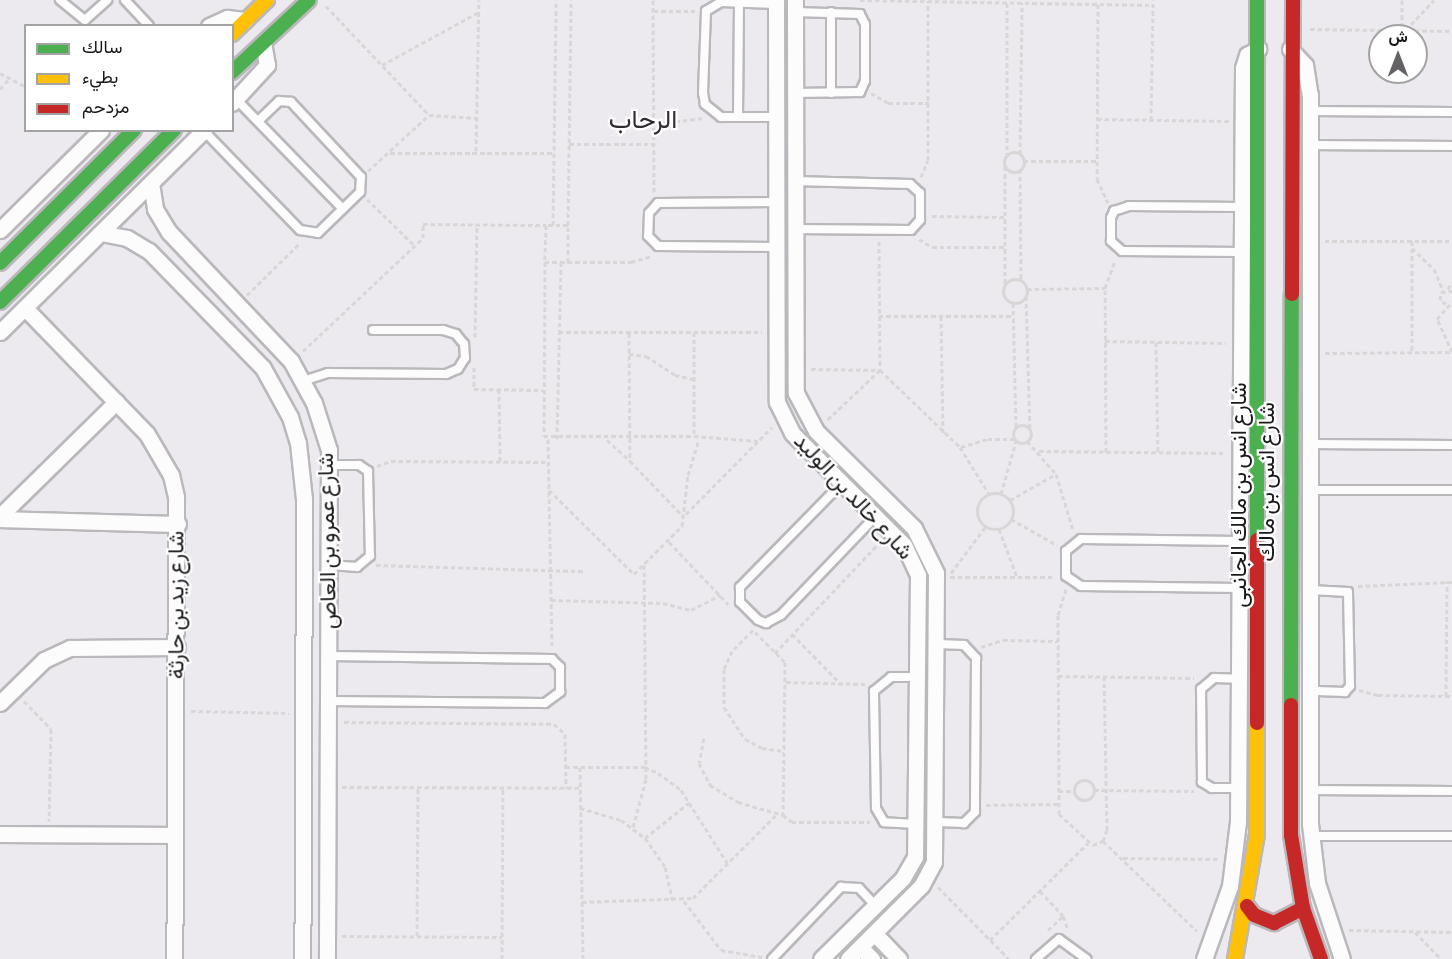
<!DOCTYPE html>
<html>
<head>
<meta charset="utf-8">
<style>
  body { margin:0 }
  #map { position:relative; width:1452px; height:959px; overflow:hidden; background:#edeaef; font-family:"Sofia Sans Condensed",Vazirmatn,sans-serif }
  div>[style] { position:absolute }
  .path>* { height:3px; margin-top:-1.5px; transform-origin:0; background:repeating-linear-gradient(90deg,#d8d7d8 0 4.5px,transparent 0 7.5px) }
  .path>.ring { margin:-1.5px; padding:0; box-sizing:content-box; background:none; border:3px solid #d8d7d8; border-radius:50% }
  .roads { filter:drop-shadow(2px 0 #bbb8bc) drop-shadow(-2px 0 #bbb8bc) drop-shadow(0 2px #bbb8bc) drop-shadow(0 -2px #bbb8bc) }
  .lane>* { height:8px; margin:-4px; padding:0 4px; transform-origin:4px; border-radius:4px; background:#fcfcfd }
  .street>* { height:15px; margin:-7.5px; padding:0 7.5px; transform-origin:7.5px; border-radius:7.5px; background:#fcfcfd }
  .fast>* { height:14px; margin:-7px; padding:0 7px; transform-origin:7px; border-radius:7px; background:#4caf50 }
  .slow>* { height:14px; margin:-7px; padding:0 7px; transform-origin:7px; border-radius:7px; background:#ffc107 }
  .jam>* { height:14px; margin:-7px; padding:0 7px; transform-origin:7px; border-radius:7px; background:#c62828 }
  span { translate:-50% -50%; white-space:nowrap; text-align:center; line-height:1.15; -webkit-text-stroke:4.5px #fff; paint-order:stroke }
  .street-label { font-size:22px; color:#1a181b }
  .quarter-label { font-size:26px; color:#302c32 }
  .legend { position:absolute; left:24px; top:24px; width:210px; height:108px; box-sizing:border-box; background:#fff; border:2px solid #a3a3a4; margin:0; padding:8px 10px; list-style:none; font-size:18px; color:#1a181b }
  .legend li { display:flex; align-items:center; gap:12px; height:30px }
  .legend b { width:30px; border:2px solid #a3a3a4 }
  .north { position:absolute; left:1368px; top:24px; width:60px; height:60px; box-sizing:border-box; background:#fff; border:2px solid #a3a3a4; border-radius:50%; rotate:0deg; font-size:16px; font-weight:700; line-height:24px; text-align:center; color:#1a181b }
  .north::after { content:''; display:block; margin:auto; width:21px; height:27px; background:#646265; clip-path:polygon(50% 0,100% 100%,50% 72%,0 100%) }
</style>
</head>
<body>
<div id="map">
  <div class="path">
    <div style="left:653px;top:0;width:193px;rotate:89.7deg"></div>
    <div style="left:860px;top:0;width:293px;rotate:1deg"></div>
    <div style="left:1402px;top:0;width:30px;rotate:90deg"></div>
    <div style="left:1007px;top:3px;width:151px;rotate:90deg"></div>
    <div style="left:1098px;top:4px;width:175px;rotate:90.3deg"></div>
    <div style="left:1097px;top:179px;width:26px;rotate:65deg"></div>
    <div style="left:326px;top:6px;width:150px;rotate:46.6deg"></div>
    <div style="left:429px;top:115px;width:48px;rotate:3.6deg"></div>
    <div style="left:654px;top:11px;width:41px"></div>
    <div style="left:1310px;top:29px;width:142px;rotate:0.8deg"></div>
    <div style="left:1406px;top:30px;width:41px;rotate:-47deg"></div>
    <div style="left:382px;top:65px;width:111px;rotate:-28.7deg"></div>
    <div style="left:0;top:73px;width:30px;rotate:28deg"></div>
    <div style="left:0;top:89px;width:12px;rotate:-48deg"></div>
    <div style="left:871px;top:93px;width:20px;rotate:30deg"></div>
    <div style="left:888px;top:103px;width:41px"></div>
    <div style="left:1097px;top:119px;width:132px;rotate:0.9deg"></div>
    <div style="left:1151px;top:120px;width:120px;rotate:-89deg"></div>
    <div style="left:653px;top:124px;width:51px;rotate:-6.7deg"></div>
    <div style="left:569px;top:144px;width:84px"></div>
    <div style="left:476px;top:151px;width:151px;rotate:-88.9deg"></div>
    <div class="ring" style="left:1004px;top:152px;width:17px;height:17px"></div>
    <div style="left:390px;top:153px;width:164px"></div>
    <div style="left:1020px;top:154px;width:151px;rotate:-89.2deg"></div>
    <div style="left:1024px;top:161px;width:73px"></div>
    <div style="left:1005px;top:166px;width:117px;rotate:90deg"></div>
    <div style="left:1020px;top:169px;width:111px;rotate:89.5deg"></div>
    <div style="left:368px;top:171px;width:83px;rotate:-42.6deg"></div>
    <div style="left:921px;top:177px;width:18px;rotate:-68deg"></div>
    <div style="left:928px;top:160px;width:159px;rotate:-90deg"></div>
    <div style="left:367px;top:199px;width:67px;rotate:44.4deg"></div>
    <div style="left:932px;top:216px;width:73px;rotate:0.8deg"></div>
    <div style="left:553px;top:225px;width:225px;rotate:-89.2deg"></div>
    <div style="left:568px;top:225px;width:22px;rotate:180deg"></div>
    <div style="left:546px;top:225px;width:37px;rotate:92deg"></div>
    <div style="left:545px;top:262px;width:23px"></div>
    <div style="left:568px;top:262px;width:37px;rotate:-90deg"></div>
    <div style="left:568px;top:225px;width:225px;rotate:-89.2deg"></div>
    <div style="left:919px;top:239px;width:15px;rotate:32deg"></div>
    <div style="left:932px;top:247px;width:72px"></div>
    <div style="left:879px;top:241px;width:129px;rotate:89.6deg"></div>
    <div style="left:880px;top:370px;width:111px;rotate:43.9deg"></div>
    <div style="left:960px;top:447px;width:55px;rotate:58.3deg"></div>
    <div style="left:1325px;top:241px;width:127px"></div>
    <div style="left:1412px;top:241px;width:112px;rotate:90deg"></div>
    <div style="left:1412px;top:248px;width:30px;rotate:44deg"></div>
    <div style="left:1434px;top:269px;width:23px;rotate:67deg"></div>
    <div style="left:545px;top:262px;width:174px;rotate:90.3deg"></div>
    <div style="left:544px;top:436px;width:150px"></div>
    <div style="left:568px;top:262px;width:63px"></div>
    <div style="left:631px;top:262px;width:22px;rotate:-16deg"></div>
    <div class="ring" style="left:1003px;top:279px;width:21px;height:21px"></div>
    <div style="left:1027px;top:289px;width:78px;rotate:-0.7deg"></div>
    <div style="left:1448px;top:289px;width:8px;rotate:-60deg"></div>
    <div style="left:247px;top:295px;width:74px;rotate:-44.5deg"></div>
    <div style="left:1026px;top:296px;width:133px;rotate:88.3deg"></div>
    <div style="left:1013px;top:303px;width:124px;rotate:88.6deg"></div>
    <div style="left:1446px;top:304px;width:7px;rotate:-146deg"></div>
    <div style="left:1440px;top:300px;width:8px;rotate:-83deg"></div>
    <div style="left:1441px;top:292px;width:11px;rotate:-5deg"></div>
    <div style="left:879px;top:316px;width:135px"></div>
    <div style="left:941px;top:316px;width:118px;rotate:89deg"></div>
    <div style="left:559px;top:332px;width:203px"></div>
    <div style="left:694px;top:332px;width:104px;rotate:90deg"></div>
    <div style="left:694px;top:436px;width:64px;rotate:4.5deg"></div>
    <div style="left:629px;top:333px;width:128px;rotate:89.6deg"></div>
    <div style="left:630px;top:461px;width:76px;rotate:46.1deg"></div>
    <div style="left:475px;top:337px;width:113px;rotate:-89deg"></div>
    <div style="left:1105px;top:341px;width:121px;rotate:0.9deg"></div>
    <div style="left:1156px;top:342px;width:110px;rotate:89deg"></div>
    <div style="left:303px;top:351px;width:165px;rotate:-43.3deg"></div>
    <div style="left:423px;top:238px;width:14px;rotate:-90deg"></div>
    <div style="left:423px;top:224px;width:123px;rotate:0.5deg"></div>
    <div style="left:1452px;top:352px;width:36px;rotate:-114deg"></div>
    <div style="left:1437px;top:319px;width:23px;rotate:-49deg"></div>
    <div style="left:1325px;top:353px;width:127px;rotate:-0.5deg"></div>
    <div style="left:629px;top:354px;width:17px;rotate:7deg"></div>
    <div style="left:646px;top:356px;width:35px;rotate:33deg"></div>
    <div style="left:675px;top:375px;width:18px;rotate:13deg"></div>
    <div style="left:474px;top:367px;width:22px;rotate:90deg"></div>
    <div style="left:474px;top:389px;width:69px;rotate:0.8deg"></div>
    <div style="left:811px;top:369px;width:69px;rotate:0.8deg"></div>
    <div style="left:880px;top:370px;width:74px;rotate:136.6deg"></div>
    <div style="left:499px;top:389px;width:73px;rotate:89.2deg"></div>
    <div class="ring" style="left:1013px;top:425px;width:15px;height:15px"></div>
    <div style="left:548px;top:439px;width:209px;rotate:88.9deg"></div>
    <div style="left:557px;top:439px;width:177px;rotate:-88.7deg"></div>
    <div style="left:607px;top:440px;width:31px;rotate:42deg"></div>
    <div style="left:1027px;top:441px;width:44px;rotate:48.7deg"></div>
    <div style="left:1056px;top:474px;width:59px;rotate:73.1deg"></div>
    <div style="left:961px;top:447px;width:28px;rotate:-17deg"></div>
    <div style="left:988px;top:439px;width:27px"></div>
    <div style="left:1039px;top:451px;width:187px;rotate:0.6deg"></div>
    <div style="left:1106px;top:452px;width:164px;rotate:-90.3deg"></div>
    <div style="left:1105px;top:288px;width:30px;rotate:-70deg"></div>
    <div style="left:377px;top:466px;width:15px;rotate:-20deg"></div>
    <div style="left:391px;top:461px;width:157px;rotate:0.4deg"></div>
    <div style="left:549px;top:490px;width:120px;rotate:44.7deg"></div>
    <div style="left:634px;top:574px;width:68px;rotate:-45deg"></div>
    <div style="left:682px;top:526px;width:51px;rotate:-83.3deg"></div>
    <div style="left:688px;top:475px;width:37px;rotate:-73deg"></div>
    <div class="ring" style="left:977px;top:493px;width:33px;height:33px"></div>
    <div style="left:1001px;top:494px;width:55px;rotate:-74.2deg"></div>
    <div style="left:1010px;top:500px;width:53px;rotate:-29.5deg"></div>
    <div style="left:686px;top:514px;width:122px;rotate:-45.3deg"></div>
    <div style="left:1011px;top:519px;width:53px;rotate:29.5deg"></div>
    <div style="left:999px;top:529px;width:51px;rotate:69.4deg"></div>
    <div style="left:669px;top:542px;width:86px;rotate:46.4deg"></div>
    <div style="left:376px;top:565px;width:208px;rotate:1.7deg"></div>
    <div style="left:951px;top:573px;width:59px;rotate:-53.3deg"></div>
    <div style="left:950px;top:577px;width:105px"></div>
    <div style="left:1358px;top:586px;width:94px;rotate:-2.4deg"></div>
    <div style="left:1066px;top:589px;width:27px;rotate:107deg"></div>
    <div style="left:1058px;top:615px;width:199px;rotate:89.7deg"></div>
    <div style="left:1059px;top:814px;width:46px;rotate:42.4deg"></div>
    <div style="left:1093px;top:845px;width:11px;rotate:-22deg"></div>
    <div style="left:1103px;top:841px;width:12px;rotate:-70deg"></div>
    <div style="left:1107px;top:830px;width:153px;rotate:-91.1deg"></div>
    <div style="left:551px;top:600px;width:112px;rotate:1.5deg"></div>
    <div style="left:663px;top:603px;width:29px;rotate:14deg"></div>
    <div style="left:691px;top:610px;width:33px;rotate:-27deg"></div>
    <div style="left:753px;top:630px;width:30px;rotate:135deg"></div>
    <div style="left:732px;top:651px;width:20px;rotate:114deg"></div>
    <div style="left:724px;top:669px;width:38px;rotate:90deg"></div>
    <div style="left:724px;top:707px;width:38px;rotate:57deg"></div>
    <div style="left:745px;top:739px;width:19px;rotate:28deg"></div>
    <div style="left:762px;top:748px;width:22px;rotate:8deg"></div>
    <div style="left:755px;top:632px;width:42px;rotate:45deg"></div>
    <div style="left:785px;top:662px;width:153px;rotate:90.7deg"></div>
    <div style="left:783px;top:815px;width:11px;rotate:38deg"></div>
    <div style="left:792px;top:822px;width:78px"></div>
    <div style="left:792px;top:634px;width:67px;rotate:45.6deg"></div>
    <div style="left:981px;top:647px;width:23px;rotate:-18deg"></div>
    <div style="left:1003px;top:640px;width:55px;rotate:1deg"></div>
    <div style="left:775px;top:653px;width:154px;rotate:-46.6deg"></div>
    <div style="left:1058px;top:676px;width:136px;rotate:0.8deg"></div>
    <div style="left:786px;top:682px;width:79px;rotate:1.5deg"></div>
    <div style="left:1359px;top:690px;width:20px;rotate:15deg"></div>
    <div style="left:1378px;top:695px;width:74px;rotate:0.8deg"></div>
    <div style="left:1446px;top:696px;width:115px;rotate:-89.5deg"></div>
    <div style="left:24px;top:701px;width:39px;rotate:46deg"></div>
    <div style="left:51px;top:729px;width:92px;rotate:91.2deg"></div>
    <div style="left:191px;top:711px;width:98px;rotate:1.2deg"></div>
    <div style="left:344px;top:722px;width:210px;rotate:0.5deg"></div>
    <div style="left:554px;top:724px;width:15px;rotate:42deg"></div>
    <div style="left:565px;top:734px;width:54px;rotate:88.9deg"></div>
    <div style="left:704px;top:738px;width:25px;rotate:101deg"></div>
    <div style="left:699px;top:763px;width:25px;rotate:63deg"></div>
    <div style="left:710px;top:785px;width:33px;rotate:31deg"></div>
    <div style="left:738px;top:802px;width:47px;rotate:16.1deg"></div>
    <div style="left:566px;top:767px;width:79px"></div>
    <div style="left:645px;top:767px;width:14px;rotate:25deg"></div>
    <div style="left:658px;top:773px;width:29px;rotate:36deg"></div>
    <div style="left:681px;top:790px;width:88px;rotate:57.6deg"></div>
    <div style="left:580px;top:767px;width:192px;rotate:89.1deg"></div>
    <div class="ring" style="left:1074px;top:780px;width:17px;height:17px"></div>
    <div style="left:342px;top:787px;width:238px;rotate:0.2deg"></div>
    <div style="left:1094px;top:790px;width:100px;rotate:0.6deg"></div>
    <div style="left:1059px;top:791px;width:15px"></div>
    <div style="left:986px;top:805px;width:73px;rotate:-0.8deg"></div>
    <div style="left:580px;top:808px;width:43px;rotate:16.3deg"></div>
    <div style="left:621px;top:820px;width:30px;rotate:37deg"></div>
    <div style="left:645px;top:838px;width:35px;rotate:55deg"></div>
    <div style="left:665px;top:867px;width:36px;rotate:77deg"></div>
    <div style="left:633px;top:827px;width:50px;rotate:-74.8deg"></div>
    <div style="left:646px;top:779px;width:214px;rotate:-90.5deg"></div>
    <div style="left:645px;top:838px;width:58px;rotate:-38.7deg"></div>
    <div style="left:1103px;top:841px;width:130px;rotate:43.8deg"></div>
    <div style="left:1123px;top:858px;width:95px;rotate:0.6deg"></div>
    <div style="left:938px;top:887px;width:101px;rotate:45.4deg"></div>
    <div style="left:1040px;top:891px;width:34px;rotate:47deg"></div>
    <div style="left:1063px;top:916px;width:15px;rotate:70deg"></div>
    <div style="left:684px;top:901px;width:61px;rotate:52.9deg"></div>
    <div style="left:721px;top:950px;width:42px;rotate:9.7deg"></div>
    <div style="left:582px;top:902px;width:111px;rotate:-2.1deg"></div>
    <div style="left:693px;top:898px;width:119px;rotate:-45deg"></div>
    <div style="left:1048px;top:930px;width:21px;rotate:-43deg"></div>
    <div style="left:1349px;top:930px;width:103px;rotate:1.1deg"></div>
    <div style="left:1415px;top:932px;width:37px;rotate:46deg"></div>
    <div style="left:342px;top:936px;width:160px;rotate:0.4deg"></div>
    <div style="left:417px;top:936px;width:148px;rotate:-89.6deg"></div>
    <div style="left:990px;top:940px;width:138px;rotate:-44.7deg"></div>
    <div style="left:502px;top:959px;width:170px;rotate:-89.7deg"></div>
  </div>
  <div class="roads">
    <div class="lane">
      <div style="left:60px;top:0;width:32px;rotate:39deg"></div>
      <div style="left:85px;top:20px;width:30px;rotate:-42deg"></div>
      <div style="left:125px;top:0;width:35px;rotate:47deg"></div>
      <div style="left:831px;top:12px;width:81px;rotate:90deg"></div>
      <div style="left:795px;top:93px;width:65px;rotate:-0.9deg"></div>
      <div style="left:860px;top:92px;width:12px;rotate:-66deg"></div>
      <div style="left:865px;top:81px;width:57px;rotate:-90deg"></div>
      <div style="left:865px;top:24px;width:11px;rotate:-117deg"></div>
      <div style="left:860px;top:14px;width:65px;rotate:-178.2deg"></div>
      <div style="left:236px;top:99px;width:153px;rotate:45.8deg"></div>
      <div style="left:1310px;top:111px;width:142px;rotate:0.4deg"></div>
      <div style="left:738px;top:117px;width:114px;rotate:-89.5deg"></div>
      <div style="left:776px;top:117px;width:55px;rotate:180deg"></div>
      <div style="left:721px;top:117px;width:21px;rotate:-141deg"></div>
      <div style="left:705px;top:104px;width:11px;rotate:-100deg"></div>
      <div style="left:703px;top:93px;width:82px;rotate:-87.9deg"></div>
      <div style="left:706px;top:11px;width:17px;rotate:-31deg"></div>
      <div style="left:721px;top:2px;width:55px;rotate:2.1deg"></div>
      <div style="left:204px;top:131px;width:138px;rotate:45.9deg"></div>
      <div style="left:300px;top:230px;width:18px;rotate:9deg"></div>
      <div style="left:318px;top:233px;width:59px;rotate:-44.3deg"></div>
      <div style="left:360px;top:192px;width:15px;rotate:-86deg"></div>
      <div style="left:361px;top:177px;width:103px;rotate:-133deg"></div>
      <div style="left:291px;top:102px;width:12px;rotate:-175deg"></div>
      <div style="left:279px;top:101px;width:29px;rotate:136deg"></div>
      <div style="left:1310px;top:145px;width:142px;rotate:0.4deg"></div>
      <div style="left:794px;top:181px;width:116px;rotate:1.5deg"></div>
      <div style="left:910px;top:184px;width:13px;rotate:42deg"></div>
      <div style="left:920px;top:193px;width:27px;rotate:90deg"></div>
      <div style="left:920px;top:220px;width:13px;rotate:132deg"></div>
      <div style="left:911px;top:230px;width:117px;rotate:-179.5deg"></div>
      <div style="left:776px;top:202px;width:118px;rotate:179.5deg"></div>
      <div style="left:658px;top:203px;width:13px;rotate:132deg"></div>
      <div style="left:649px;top:213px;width:23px;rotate:92deg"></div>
      <div style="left:648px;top:236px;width:14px;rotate:45deg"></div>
      <div style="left:658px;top:246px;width:118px;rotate:0.5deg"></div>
      <div style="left:1241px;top:252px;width:119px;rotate:-179.5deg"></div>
      <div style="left:1122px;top:251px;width:15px;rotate:-138deg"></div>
      <div style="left:1111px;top:241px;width:23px;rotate:-90deg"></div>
      <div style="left:1111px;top:218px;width:8px;rotate:-67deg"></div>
      <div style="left:1114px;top:211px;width:16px;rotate:-18deg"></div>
      <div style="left:1129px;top:206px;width:113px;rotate:0.5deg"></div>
      <div style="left:303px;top:381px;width:26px;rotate:-18deg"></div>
      <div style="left:328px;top:373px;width:118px;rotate:0.5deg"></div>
      <div style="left:446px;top:374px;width:13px;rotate:-23deg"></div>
      <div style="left:458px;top:369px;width:13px;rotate:-58deg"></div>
      <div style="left:465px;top:358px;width:14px;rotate:-94deg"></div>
      <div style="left:464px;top:344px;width:13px;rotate:-129deg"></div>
      <div style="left:456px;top:334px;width:14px;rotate:-163deg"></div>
      <div style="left:443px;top:330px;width:70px;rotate:180deg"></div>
      <div style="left:1310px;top:444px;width:142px;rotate:0.4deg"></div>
      <div style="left:330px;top:465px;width:29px"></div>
      <div style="left:359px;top:465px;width:11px;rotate:34deg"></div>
      <div style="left:368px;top:471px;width:85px;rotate:88.7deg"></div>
      <div style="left:370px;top:556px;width:17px;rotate:140deg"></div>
      <div style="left:357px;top:567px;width:27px;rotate:-176deg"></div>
      <div style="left:842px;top:483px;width:146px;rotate:134.4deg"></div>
      <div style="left:740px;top:587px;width:15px;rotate:90deg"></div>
      <div style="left:740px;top:602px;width:25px;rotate:45deg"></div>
      <div style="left:758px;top:620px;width:9px;rotate:21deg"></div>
      <div style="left:766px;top:623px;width:17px;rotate:-28deg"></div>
      <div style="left:781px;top:615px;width:136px;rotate:-46.2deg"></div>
      <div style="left:1310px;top:490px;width:142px"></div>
      <div style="left:1239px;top:588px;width:158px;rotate:-179.3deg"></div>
      <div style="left:1081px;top:586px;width:18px;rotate:-146deg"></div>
      <div style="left:1066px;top:576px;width:25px;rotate:-90deg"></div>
      <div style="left:1066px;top:551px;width:19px;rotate:-39deg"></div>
      <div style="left:1081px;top:539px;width:158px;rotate:0.7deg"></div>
      <div style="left:1310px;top:590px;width:38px;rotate:3deg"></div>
      <div style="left:1348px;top:592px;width:94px;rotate:88.8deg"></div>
      <div style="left:1350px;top:686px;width:8px;rotate:130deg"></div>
      <div style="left:1345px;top:692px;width:35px;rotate:-178deg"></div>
      <div style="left:937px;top:644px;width:27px;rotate:2deg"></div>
      <div style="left:964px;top:645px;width:18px;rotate:47deg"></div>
      <div style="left:976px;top:658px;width:154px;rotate:90.4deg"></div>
      <div style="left:975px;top:812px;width:16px;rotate:135deg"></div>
      <div style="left:964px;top:823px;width:26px;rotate:-178deg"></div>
      <div style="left:329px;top:701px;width:216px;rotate:0.5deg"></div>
      <div style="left:545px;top:703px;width:19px;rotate:-36deg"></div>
      <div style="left:560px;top:692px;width:25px;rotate:-90deg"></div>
      <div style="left:560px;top:667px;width:11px;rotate:-135deg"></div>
      <div style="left:552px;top:659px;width:222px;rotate:-179.2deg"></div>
      <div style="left:1237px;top:788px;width:25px;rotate:180deg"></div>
      <div style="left:1212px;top:788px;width:12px;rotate:-149deg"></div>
      <div style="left:1202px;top:782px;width:93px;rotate:-90.6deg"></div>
      <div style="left:1201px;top:689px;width:17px;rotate:-40deg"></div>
      <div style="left:1214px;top:678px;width:25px;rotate:2deg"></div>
      <div style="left:1310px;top:790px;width:142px;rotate:0.4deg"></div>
      <div style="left:917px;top:824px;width:33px;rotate:-177deg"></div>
      <div style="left:884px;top:822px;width:16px;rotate:-120deg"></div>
      <div style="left:876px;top:808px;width:117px;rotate:-91deg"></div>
      <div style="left:874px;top:691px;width:22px;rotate:-39deg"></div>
      <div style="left:891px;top:677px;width:27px"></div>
      <div style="left:1311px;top:836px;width:141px"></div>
      <div style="left:772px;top:959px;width:100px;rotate:-46.2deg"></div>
      <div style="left:841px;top:887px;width:18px;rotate:3deg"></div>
      <div style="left:859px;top:888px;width:23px;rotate:47deg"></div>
      <div style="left:1036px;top:959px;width:30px;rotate:-41deg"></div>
      <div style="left:1059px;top:939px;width:34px;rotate:36deg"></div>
    </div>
    <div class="street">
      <div style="left:776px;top:0;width:402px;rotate:89.9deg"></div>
      <div style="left:777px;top:402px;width:34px;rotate:64deg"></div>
      <div style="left:792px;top:433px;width:158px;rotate:45deg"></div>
      <div style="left:904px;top:545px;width:33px;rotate:65deg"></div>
      <div style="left:918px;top:575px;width:282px;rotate:90.6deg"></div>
      <div style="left:915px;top:857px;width:24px;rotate:120deg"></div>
      <div style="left:903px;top:878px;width:115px;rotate:135.4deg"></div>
      <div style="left:795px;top:0;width:393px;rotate:89.9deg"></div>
      <div style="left:796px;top:393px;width:43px;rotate:62.2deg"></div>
      <div style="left:816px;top:431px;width:138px;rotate:44.7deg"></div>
      <div style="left:914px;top:528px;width:50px;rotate:63.9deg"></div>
      <div style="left:936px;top:573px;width:289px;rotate:90.4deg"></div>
      <div style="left:934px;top:862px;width:27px;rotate:118deg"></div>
      <div style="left:921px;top:886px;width:103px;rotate:135deg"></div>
      <div style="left:209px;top:26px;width:20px;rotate:-24deg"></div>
      <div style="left:227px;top:18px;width:18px;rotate:6deg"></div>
      <div style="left:1290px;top:49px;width:22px;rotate:47deg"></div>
      <div style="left:1305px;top:65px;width:30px;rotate:81deg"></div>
      <div style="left:1310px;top:95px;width:729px;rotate:90deg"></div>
      <div style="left:1310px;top:824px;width:59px;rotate:83.2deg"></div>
      <div style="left:1317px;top:883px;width:80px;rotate:71.8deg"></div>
      <div style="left:232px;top:103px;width:52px;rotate:-47.4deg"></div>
      <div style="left:267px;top:65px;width:22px;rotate:-100deg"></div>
      <div style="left:151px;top:183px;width:26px;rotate:81deg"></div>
      <div style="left:155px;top:209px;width:27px;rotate:59deg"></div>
      <div style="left:169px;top:232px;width:178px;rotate:46.6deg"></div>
      <div style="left:291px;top:361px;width:48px;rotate:61.3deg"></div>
      <div style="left:314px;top:403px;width:49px;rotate:72.3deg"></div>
      <div style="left:329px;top:450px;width:509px;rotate:90.23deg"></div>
      <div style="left:0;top:230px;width:142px;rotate:-44.7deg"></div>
      <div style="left:101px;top:233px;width:26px;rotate:11deg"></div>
      <div style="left:127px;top:238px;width:26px;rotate:31deg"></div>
      <div style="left:149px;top:251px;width:163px;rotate:45.7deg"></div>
      <div style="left:263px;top:368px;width:56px;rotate:61.1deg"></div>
      <div style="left:290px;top:417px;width:27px;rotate:73deg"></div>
      <div style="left:298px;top:443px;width:56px;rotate:83.9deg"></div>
      <div style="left:304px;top:499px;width:460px;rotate:90.2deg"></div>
      <div style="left:25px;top:308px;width:175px;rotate:45.9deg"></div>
      <div style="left:147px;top:434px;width:48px;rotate:59.7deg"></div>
      <div style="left:171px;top:475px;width:23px;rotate:77deg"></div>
      <div style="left:176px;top:497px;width:462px;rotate:90.2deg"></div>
      <div style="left:0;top:332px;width:287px;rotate:-44.7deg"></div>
      <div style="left:0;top:516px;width:163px;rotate:-44.5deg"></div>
      <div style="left:0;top:519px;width:178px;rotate:1.6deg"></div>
      <div style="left:0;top:703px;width:62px;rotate:-44.3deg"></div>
      <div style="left:44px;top:660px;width:29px;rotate:-25deg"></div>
      <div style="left:70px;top:648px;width:107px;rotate:-0.5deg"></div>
      <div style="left:0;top:834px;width:175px;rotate:0.3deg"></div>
      <div style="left:874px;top:933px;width:36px;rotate:46deg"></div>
      <div style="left:860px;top:947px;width:17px;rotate:45deg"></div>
      <div style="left:1204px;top:959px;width:77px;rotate:-70.4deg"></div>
      <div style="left:1230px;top:886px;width:64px;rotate:-82.9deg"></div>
      <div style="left:1238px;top:822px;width:754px;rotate:-89.62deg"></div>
      <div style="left:1243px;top:68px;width:14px;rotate:-73deg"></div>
      <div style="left:1247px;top:55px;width:13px;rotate:-29deg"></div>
    </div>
    <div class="fast">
      <div style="left:1257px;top:0;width:540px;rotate:90deg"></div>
      <div style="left:232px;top:72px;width:105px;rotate:-43.1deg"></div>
      <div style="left:0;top:263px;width:189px;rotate:-44.8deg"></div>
      <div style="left:0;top:302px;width:245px;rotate:-44.7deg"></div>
      <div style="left:1291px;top:705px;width:411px;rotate:-89.9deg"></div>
    </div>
    <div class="slow">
      <div style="left:232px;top:34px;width:49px;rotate:-44.2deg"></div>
      <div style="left:1235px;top:959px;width:127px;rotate:-80deg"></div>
      <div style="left:1257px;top:834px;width:111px;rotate:-90deg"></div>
    </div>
    <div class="jam">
      <div style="left:1292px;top:294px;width:294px;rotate:-89.8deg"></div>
      <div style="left:1257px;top:540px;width:183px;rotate:90deg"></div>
      <div style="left:1291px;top:705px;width:130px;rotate:90deg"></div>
      <div style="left:1291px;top:835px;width:74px;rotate:80.7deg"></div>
      <div style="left:1303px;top:908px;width:54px;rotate:70.6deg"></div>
      <div style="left:1247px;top:906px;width:11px;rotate:52deg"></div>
      <div style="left:1254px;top:915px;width:22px;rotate:22deg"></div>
      <div style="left:1274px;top:923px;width:33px;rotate:-27deg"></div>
    </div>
  </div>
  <div class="street-label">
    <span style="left:1268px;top:482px;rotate:-90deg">شارع انس بن مالك</span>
    <span style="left:1240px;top:495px;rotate:-90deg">شارع انس بن مالك الجانبى</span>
    <span style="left:853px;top:497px;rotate:47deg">شارع خالد بن الوليد</span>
    <span style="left:328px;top:541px;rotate:-91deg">شارع عمرو بن العاص</span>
    <span style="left:177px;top:605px;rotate:-90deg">شارع زيد بن حارثة</span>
  </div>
  <div class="quarter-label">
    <span style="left:643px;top:121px">الرحاب</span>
  </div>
  <ul class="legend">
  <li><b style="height:8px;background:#4caf50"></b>سالك</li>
  <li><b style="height:8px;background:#ffc107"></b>بطيء</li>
  <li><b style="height:8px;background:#c62828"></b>مزدحم</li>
  </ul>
  <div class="north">ش</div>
</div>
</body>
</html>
